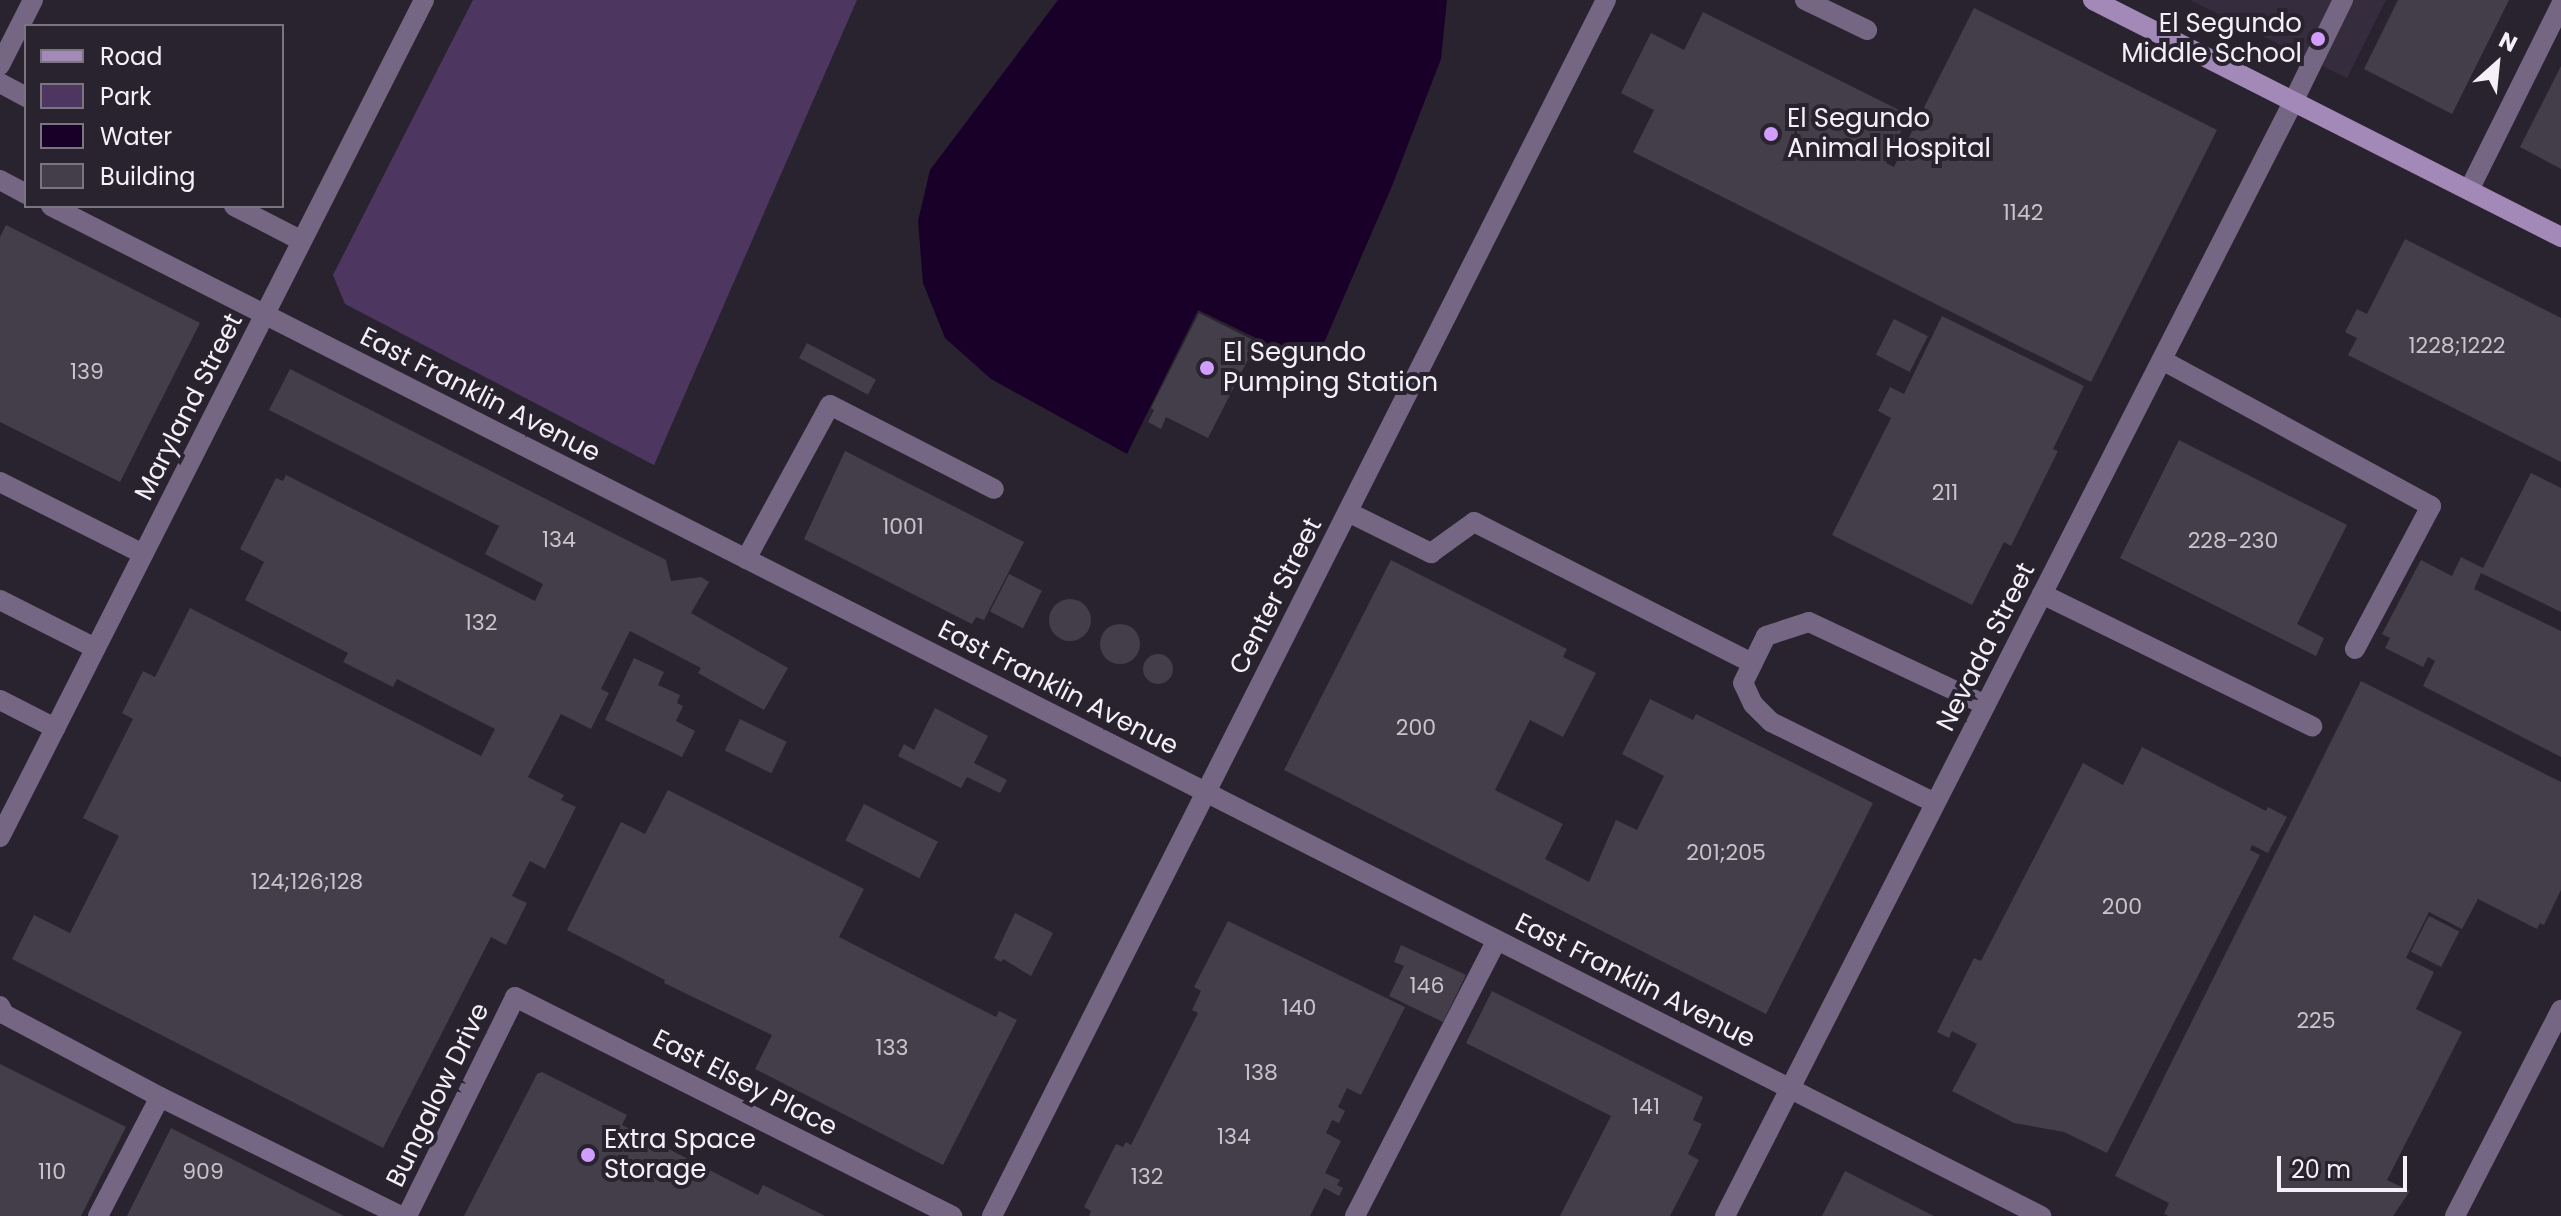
<!DOCTYPE html>
<html>
<head>
<meta charset="utf-8">
<style>
  body { margin:0 }
  #map { position:relative; width:2561px; height:1216px; overflow:hidden; background:#29232f; font-family:Poppins,sans-serif }
  div>[style] { position:absolute }
  .built>* { inset:0; background:#352c3d }
  .green>* { inset:0; background:#4d3760 }
  .water>* { inset:0; background:#180029 }
  .building>* { inset:0; background:#443d4a; transform-origin:0 0 }
  .round { border-radius:50% }
  .service>* { height:20px; margin:-10px; padding:0 10px; transform-origin:10px; border-radius:10px; background:#756683 }
  .minor>* { height:20px; margin:-10px; padding:0 10px; transform-origin:10px; border-radius:10px; background:#756683 }
  .secondary>* { height:20px; margin:-10px; padding:0 10px; transform-origin:10px; border-radius:10px; background:#a289b8 }
  .dots>* { width:22px; height:22px; translate:-50% -50%; box-sizing:border-box; border:4px solid #29232f; border-radius:50% }
  span { translate:-50% -50%; white-space:nowrap; text-align:center; line-height:1.15; -webkit-text-stroke:8px #29232f; paint-order:stroke }
  .number-label { font-size:22px; color:#c8c3cc }
  .number-label span { -webkit-text-stroke-width:0 }
  .poi-label { font-size:26px; color:#f4f0f8 }
  .right { translate:-100% -50%; text-align:right }
  .left { translate:0 -50%; text-align:left }
  .street-label { font-size:26px; color:#f4f0f8 }
  .legend { position:absolute; left:24px; top:24px; width:260px; height:184px; box-sizing:border-box; background:#29232f; border:2px solid #7a757f; margin:0; padding:10px 14px; list-style:none; font-size:24px; color:#f4f0f8 }
  .legend li { display:flex; align-items:center; gap:16px; height:40px }
  .legend b { width:40px; border:2px solid #7a757f }
  .north { position:absolute; left:2457px; top:24px; width:80px; height:80px; -webkit-text-stroke:6px #29232f; paint-order:stroke; rotate:27deg; font-size:22px; font-weight:700; line-height:32px; text-align:center; color:#f4f0f8 }
  .north::after { content:''; display:block; margin:auto; width:28px; height:36px; background:#f4f0f8; clip-path:polygon(50% 0,100% 100%,50% 72%,0 100%) }
  .scale { position:absolute; left:2277px; top:1156px; width:130px; height:36px; box-sizing:border-box; border:4px solid #f4f0f8; border-top:0; padding-left:10px; font-size:24px; line-height:28px; white-space:nowrap; color:#f4f0f8; -webkit-text-stroke:6px #29232f; paint-order:stroke }
</style>
</head>
<body>
<div id="map">
  <div class="built">
    <div style="clip-path:polygon(2190px 0,2386px 0,2347px 78px)"></div>
  </div>
  <div class="green">
    <div style="clip-path:polygon(473px 0,857px 0,654px 465px,345px 304px,333px 275px)"></div>
  </div>
  <div class="water">
    <div style="clip-path:polygon(1058px 0,1447px 0,1441px 59px,1392px 186px,1314px 366px,1198px 310px,1127px 454px,991px 379px,945px 338px,923px 283px,918px 221px,930px 170px)"></div>
  </div>
  <div class="building">
    <div style="clip-path:polygon(2398px 0,2509px 0,2452px 114px,2364px 69px)"></div>
    <div style="clip-path:polygon(1974px 8px,2217px 130px,2091px 382px,1633px 152px,1654px 110px,1621px 93px,1651px 33px,1684px 50px,1703px 12px,1909px 115px,1886px 163px,1894px 167px)"></div>
    <div style="clip-path:polygon(2561px 66px,2561px 169px,2520px 147px)"></div>
    <div style="clip-path:polygon(6px 225px,200px 323px,120px 482px,0 422px,0 237px)"></div>
    <div style="clip-path:polygon(2405px 239px,2561px 318px,2561px 462px,2348px 355px,2357px 338px,2345px 332px,2357px 309px,2367px 314px)"></div>
    <div style="clip-path:polygon(1199px 313px,1257px 342px,1208px 438px,1166px 417px,1161px 429px,1148px 422px,1154px 410px,1151px 408px)"></div>
    <div style="clip-path:polygon(1942px 316px,2084px 386px,2053px 449px,2058px 451px,2011px 546px,2004px 542px,1972px 605px,1832px 535px,1891px 418px,1878px 411px,1890px 387px,1904px 394px)"></div>
    <div style="left:1894px;top:319px;width:38px;height:40px;rotate:27deg"></div>
    <div style="left:807px;top:343px;width:78px;height:17px;rotate:28deg"></div>
    <div style="clip-path:polygon(290px 369px,666px 560px,671px 581px,701px 577px,709px 582px,691px 613px,788px 668px,764px 710px,698px 673px,701px 668px,630px 631px,601px 689px,609px 693px,591px 729px,561px 714px,528px 777px,564px 795px,561px 800px,576px 807px,545px 869px,530px 861px,512px 896px,527px 903px,506px 945px,491px 937px,383px 1148px,12px 959px,34px 915px,70px 933px,119px 836px,83px 818px,133px 719px,122px 713px,143px 671px,155px 677px,190px 608px,481px 756px,495px 729px,397px 679px,393px 687px,343px 662px,348px 653px,245px 600px,264px 562px,240px 549px,276px 478px,283px 481px,286px 475px,535px 601px,543px 584px,485px 554px,499px 526px,269px 410px)"></div>
    <div style="clip-path:polygon(2179px 440px,2347px 525px,2297px 624px,2324px 638px,2316px 656px,2120px 558px)"></div>
    <div style="clip-path:polygon(845px 451px,1024px 542px,984px 620px,976px 617px,972px 624px,804px 539px)"></div>
    <div style="clip-path:polygon(2531px 473px,2561px 488px,2561px 612px,2481px 573px,2474px 589px,2561px 631px,2561px 757px,2423px 686px,2435px 661px,2428px 657px,2423px 667px,2385px 648px,2390px 638px,2382px 634px,2421px 560px,2452px 576px,2461px 557px,2483px 568px)"></div>
    <div style="clip-path:polygon(1391px 560px,1567px 649px,1563px 657px,1596px 673px,1563px 737px,1530px 720px,1495px 790px,1563px 824px,1545px 859px,1589px 882px,1616px 820px,1637px 830px,1664px 776px,1622px 754px,1650px 699px,1693px 720px,1696px 714px,1873px 803px,1766px 1014px,1284px 770px)"></div>
    <div style="left:1009px;top:574px;width:37px;height:42px;rotate:27deg"></div>
    <div class="round" style="left:1049px;top:599px;width:42px;height:42px"></div>
    <div class="round" style="left:1100px;top:624px;width:40px;height:40px"></div>
    <div class="round" style="left:1143px;top:654px;width:30px;height:30px"></div>
    <div style="clip-path:polygon(634px 658px,664px 672px,658px 685px,680px 695px,677px 703px,683px 706px,676px 721px,695px 731px,682px 757px,605px 720px)"></div>
    <div style="clip-path:polygon(2361px 681px,2561px 782px,2561px 890px,2544px 925px,2540px 923px,2537px 929px,2478px 899px,2462px 929px,2429px 912px,2406px 958px,2434px 972px,2416px 1009px,2462px 1032px,2387px 1180px,2410px 1191px,2393px 1216px,2169px 1216px,2164px 1214px,2169px 1203px,2115px 1176px)"></div>
    <div style="clip-path:polygon(935px 708px,988px 736px,974px 763px,1007px 780px,1000px 793px,967px 777px,961px 788px,898px 756px,904px 744px,914px 750px)"></div>
    <div style="left:740px;top:719px;width:52px;height:35px;rotate:26deg"></div>
    <div style="clip-path:polygon(2142px 747px,2266px 811px,2268px 807px,2287px 817px,2268px 853px,2252px 845px,2250px 850px,2260px 855px,2107px 1153px,2064px 1132px,2014px 1123px,1952px 1091px,1977px 1044px,1952px 1031px,1949px 1038px,1937px 1032px,1974px 958px,1981px 961px,2083px 763px,2123px 785px)"></div>
    <div style="clip-path:polygon(668px 790px,864px 889px,839px 937px,996px 1017px,999px 1011px,1017px 1020px,943px 1165px,755px 1069px,772px 1035px,664px 983px,665px 980px,567px 930px,621px 822px,645px 834px)"></div>
    <div style="left:864px;top:804px;width:83px;height:41px;rotate:27deg"></div>
    <div style="clip-path:polygon(1015px 913px,1053px 933px,1031px 976px,1003px 959px,1001px 962px,994px 958px)"></div>
    <div style="left:2429px;top:916px;width:34px;height:40px;rotate:27deg"></div>
    <div style="clip-path:polygon(1228px 921px,1405px 1007px,1361px 1095px,1347px 1088px,1338px 1107px,1345px 1111px,1339px 1123px,1332px 1120px,1326px 1133px,1341px 1141px,1325px 1173px,1340px 1180px,1337px 1185px,1343px 1188px,1339px 1196px,1324px 1188px,1310px 1216px,1089px 1216px,1091px 1211px,1084px 1207px,1116px 1144px,1123px 1147px,1126px 1142px,1131px 1145px,1198px 1013px,1192px 1010px,1201px 991px,1194px 987px)"></div>
    <div style="clip-path:polygon(1401px 945px,1466px 975px,1443px 1022px,1389px 996px,1404px 966px,1394px 962px)"></div>
    <div style="clip-path:polygon(1492px 991px,1703px 1097px,1693px 1120px,1702px 1124px,1688px 1154px,1699px 1160px,1670px 1216px,1560px 1216px,1611px 1116px,1466px 1043px)"></div>
    <div style="clip-path:polygon(0 1064px,126px 1127px,81px 1216px,0 1216px)"></div>
    <div style="clip-path:polygon(542px 1072px,627px 1115px,622px 1125px,758px 1195px,763px 1185px,825px 1216px,464px 1216px,537px 1074px)"></div>
    <div style="clip-path:polygon(171px 1128px,344px 1216px,127px 1216px)"></div>
    <div style="clip-path:polygon(1845px 1171px,1934px 1216px,1822px 1216px)"></div>
  </div>
  <div class="service">
    <div style="left:1805px;top:0;width:69px;rotate:25.8deg"></div>
    <div style="left:0;top:65px;width:73px;rotate:-63.1deg"></div>
    <div style="left:0;top:83px;width:30px;rotate:28deg"></div>
    <div style="left:2293px;top:102px;width:114px;rotate:-63.9deg"></div>
    <div style="left:2469px;top:190px;width:207px;rotate:-63.6deg"></div>
    <div style="left:234px;top:206px;width:76px;rotate:27.2deg"></div>
    <div style="left:2162px;top:360px;width:306px;rotate:28.5deg"></div>
    <div style="left:2431px;top:506px;width:162px;rotate:118deg"></div>
    <div style="left:0;top:482px;width:160px;rotate:26.7deg"></div>
    <div style="left:1348px;top:512px;width:93px;rotate:26.3deg"></div>
    <div style="left:1431px;top:553px;width:53px;rotate:-35.8deg"></div>
    <div style="left:1474px;top:522px;width:312px;rotate:26.9deg"></div>
    <div style="left:746px;top:559px;width:175px;rotate:-61.4deg"></div>
    <div style="left:830px;top:405px;width:184px;rotate:27.1deg"></div>
    <div style="left:2042px;top:594px;width:301px;rotate:26.1deg"></div>
    <div style="left:0;top:600px;width:106px;rotate:26.8deg"></div>
    <div style="left:0;top:700px;width:62px;rotate:27deg"></div>
    <div style="left:1935px;top:803px;width:183px;rotate:-153.7deg"></div>
    <div style="left:1771px;top:722px;width:25px;rotate:-135deg"></div>
    <div style="left:1753px;top:704px;width:23px;rotate:-115deg"></div>
    <div style="left:1743px;top:683px;width:52px;rotate:-63.9deg"></div>
    <div style="left:1766px;top:636px;width:45px;rotate:-18deg"></div>
    <div style="left:1809px;top:622px;width:195px;rotate:25.2deg"></div>
    <div style="left:0;top:1006px;width:9px;rotate:63deg"></div>
    <div style="left:4px;top:1014px;width:177px;rotate:28deg"></div>
    <div style="left:98px;top:1216px;width:134px;rotate:-62.5deg"></div>
    <div style="left:160px;top:1097px;width:269px;rotate:26.3deg"></div>
    <div style="left:1355px;top:1216px;width:310px;rotate:-62.8deg"></div>
  </div>
  <div class="minor">
    <div style="left:0;top:180px;width:30px;rotate:28deg"></div>
    <div style="left:51px;top:206px;width:2232px;rotate:26.91deg"></div>
    <div style="left:0;top:837px;width:938px;rotate:-63.13deg"></div>
    <div style="left:407px;top:1216px;width:244px;rotate:-63.7deg"></div>
    <div style="left:515px;top:997px;width:489px;rotate:26.6deg"></div>
    <div style="left:992px;top:1216px;width:1362px;rotate:-63.21deg"></div>
    <div style="left:1725px;top:1216px;width:1250px;rotate:-62.98deg"></div>
    <div style="left:2455px;top:1216px;width:232px;rotate:-62.8deg"></div>
  </div>
  <div class="secondary">
    <div style="left:2093px;top:0;width:525px;rotate:26.86deg"></div>
  </div>
  <div class="dots">
    <div style="left:2318px;top:39px;background:#d19dfe"></div>
    <div style="left:1771px;top:134px;background:#d19dfe"></div>
    <div style="left:1207px;top:368px;background:#d19dfe"></div>
    <div style="left:588px;top:1155px;background:#d19dfe"></div>
  </div>
  <div class="number-label">
    <span style="left:2023px;top:213px">1142</span>
    <span style="left:2457px;top:346px">1228;1222</span>
    <span style="left:87px;top:372px">139</span>
    <span style="left:1945px;top:493px">211</span>
    <span style="left:903px;top:527px">1001</span>
    <span style="left:559px;top:540px">134</span>
    <span style="left:2233px;top:541px">228-230</span>
    <span style="left:481px;top:623px">132</span>
    <span style="left:1416px;top:728px">200</span>
    <span style="left:1726px;top:853px">201;205</span>
    <span style="left:307px;top:882px">124;126;128</span>
    <span style="left:2122px;top:907px">200</span>
    <span style="left:1427px;top:986px">146</span>
    <span style="left:1299px;top:1008px">140</span>
    <span style="left:2316px;top:1021px">225</span>
    <span style="left:892px;top:1048px">133</span>
    <span style="left:1261px;top:1073px">138</span>
    <span style="left:1646px;top:1107px">141</span>
    <span style="left:1234px;top:1137px">134</span>
    <span style="left:52px;top:1172px">110</span>
    <span style="left:203px;top:1172px">909</span>
    <span style="left:1147px;top:1177px">132</span>
  </div>
  <div class="poi-label">
    <span class="right" style="left:2302px;top:39px">El Segundo<br>Middle School</span>
    <span class="left" style="left:1787px;top:134px">El Segundo<br>Animal Hospital</span>
    <span class="left" style="left:1223px;top:368px">El Segundo<br>Pumping Station</span>
    <span class="left" style="left:604px;top:1155px">Extra Space<br>Storage</span>
  </div>
  <div class="street-label">
    <span style="left:480px;top:395px;rotate:27deg">East Franklin Avenue</span>
    <span style="left:189px;top:407px;rotate:-63deg">Maryland Street</span>
    <span style="left:1276px;top:596px;rotate:-63deg">Center Street</span>
    <span style="left:1986px;top:647px;rotate:-63deg">Nevada Street</span>
    <span style="left:1058px;top:688px;rotate:27deg">East Franklin Avenue</span>
    <span style="left:1635px;top:981px;rotate:27deg">East Franklin Avenue</span>
    <span style="left:745px;top:1083px;rotate:27deg">East Elsey Place</span>
    <span style="left:438px;top:1095px;rotate:-64deg">Bungalow Drive</span>
  </div>
  <ul class="legend">
  <li><b style="height:10px;background:#a289b8"></b>Road</li>
  <li><b style="height:22px;background:#4d3760"></b>Park</li>
  <li><b style="height:22px;background:#180029"></b>Water</li>
  <li><b style="height:22px;background:#443d4a"></b>Building</li>
  </ul>
  <div class="north">N</div>
  <div class="scale">20 m</div>
</div>
</body>
</html>
